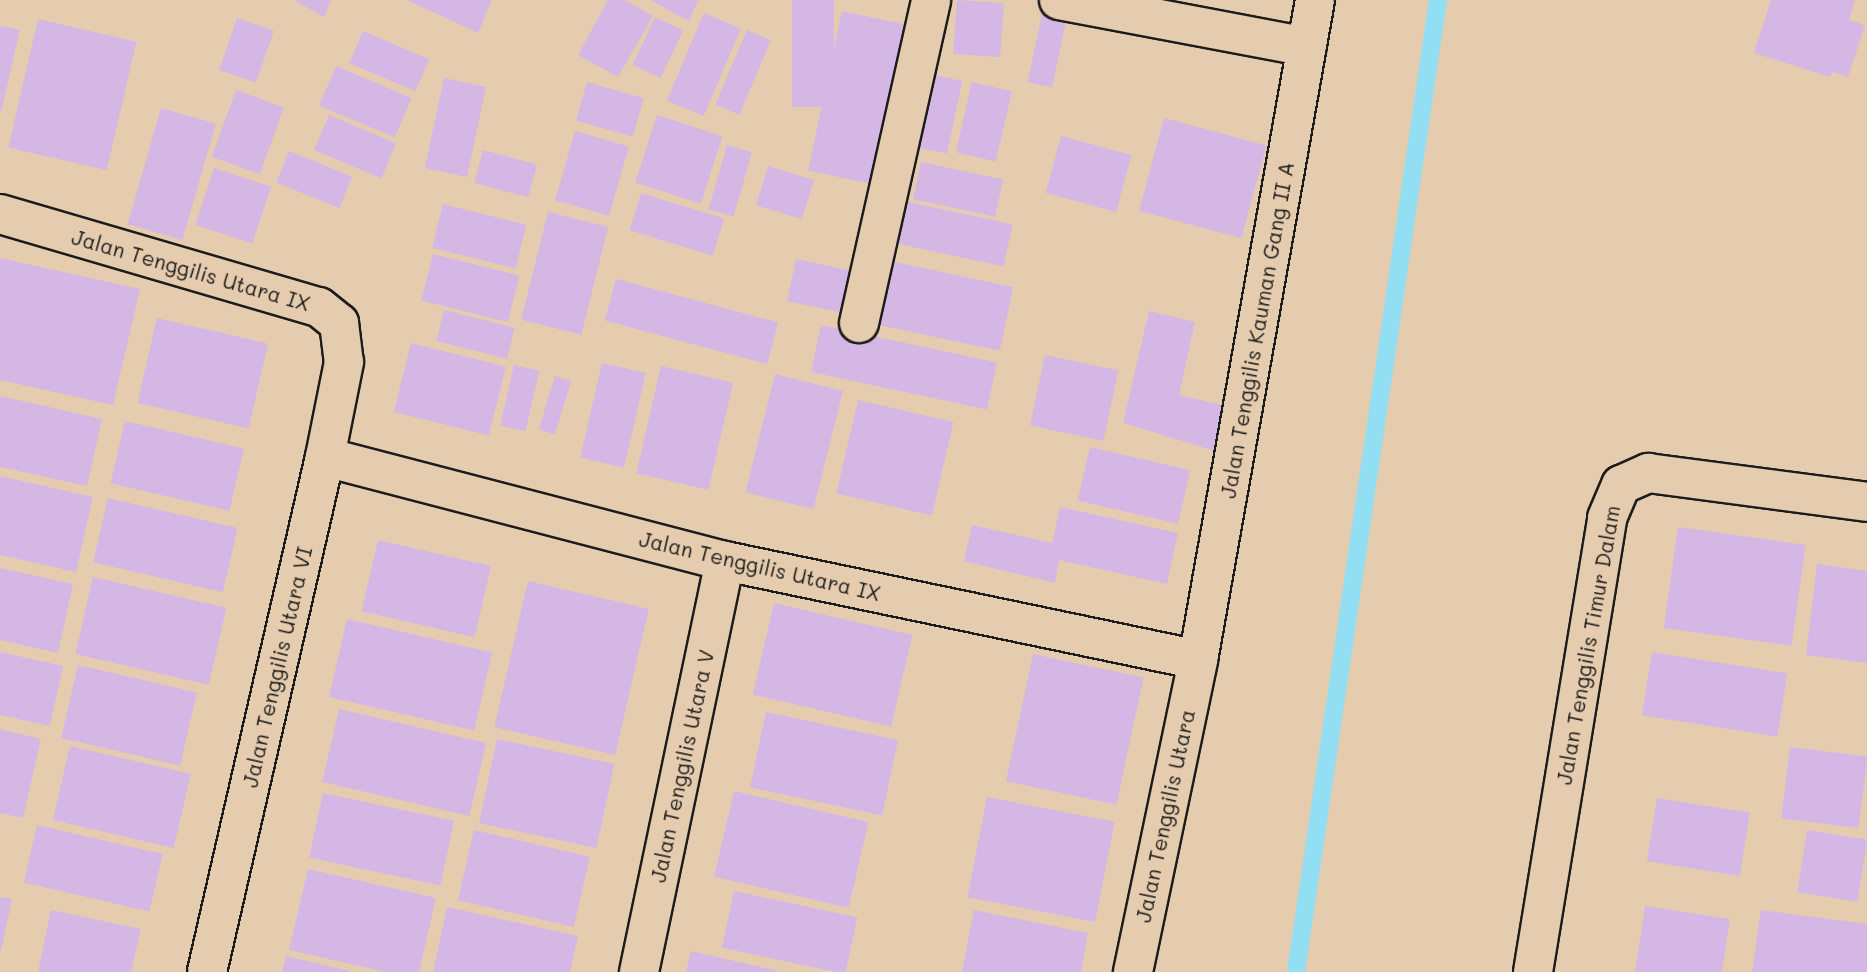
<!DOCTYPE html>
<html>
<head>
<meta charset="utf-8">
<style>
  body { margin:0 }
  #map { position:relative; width:1867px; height:972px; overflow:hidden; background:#e6ccae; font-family:Mali,sans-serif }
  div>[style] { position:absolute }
  .stream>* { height:18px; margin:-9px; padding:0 9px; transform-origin:9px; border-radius:9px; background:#92def3 }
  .building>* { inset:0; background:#d4b7e4; transform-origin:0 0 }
  .roads { filter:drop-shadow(2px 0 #1c1c1c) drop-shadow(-2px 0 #1c1c1c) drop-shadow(0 2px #1c1c1c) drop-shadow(0 -2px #1c1c1c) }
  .minor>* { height:38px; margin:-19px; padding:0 19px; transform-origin:19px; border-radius:19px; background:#e6ccae }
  span { translate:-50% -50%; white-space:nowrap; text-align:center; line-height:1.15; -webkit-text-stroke:7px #e6ccae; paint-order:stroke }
  .street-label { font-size:21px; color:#1c1c1c }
</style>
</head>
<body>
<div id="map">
  <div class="stream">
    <div style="left:1296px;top:972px;width:982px;rotate:-81.69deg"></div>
  </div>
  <div class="building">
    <div style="clip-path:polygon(294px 0,331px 0,324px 17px)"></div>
    <div style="clip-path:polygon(407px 0,492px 0,478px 33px)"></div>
    <div style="clip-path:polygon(608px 0,625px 0,653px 16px,618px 77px,578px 55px)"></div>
    <div style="clip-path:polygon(650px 0,698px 0,689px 21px)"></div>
    <div style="left:792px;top:0;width:42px;height:107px"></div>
    <div style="left:957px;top:0;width:47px;height:54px;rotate:4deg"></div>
    <div style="clip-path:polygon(1771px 0,1855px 0,1849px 20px,1865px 25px,1848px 77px,1833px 72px,1830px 77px,1754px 53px)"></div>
    <div style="left:1044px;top:5px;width:25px;height:79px;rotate:12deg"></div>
    <div style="left:842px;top:11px;width:67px;height:163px;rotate:12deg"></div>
    <div style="left:704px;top:13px;width:40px;height:95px;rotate:23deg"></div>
    <div style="left:655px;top:17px;width:31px;height:53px;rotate:25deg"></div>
    <div style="left:237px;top:18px;width:39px;height:55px;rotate:19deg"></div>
    <div style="left:38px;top:19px;width:101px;height:132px;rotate:13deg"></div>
    <div style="clip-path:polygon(0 26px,20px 30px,1px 112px,0 111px)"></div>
    <div style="left:747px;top:30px;width:26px;height:81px;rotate:23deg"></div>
    <div style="left:363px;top:31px;width:72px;height:35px;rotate:23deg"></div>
    <div style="left:336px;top:66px;width:82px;height:43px;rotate:23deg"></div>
    <div style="left:929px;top:74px;width:34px;height:74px;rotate:12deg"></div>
    <div style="left:444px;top:78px;width:43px;height:92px;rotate:12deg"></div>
    <div style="left:587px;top:82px;width:59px;height:40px;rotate:16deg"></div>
    <div style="left:972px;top:82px;width:41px;height:72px;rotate:13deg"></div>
    <div style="left:236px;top:90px;width:51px;height:71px;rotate:20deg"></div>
    <div style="left:161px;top:108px;width:57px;height:121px;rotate:16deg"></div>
    <div style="left:329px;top:115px;width:73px;height:38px;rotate:23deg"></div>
    <div style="left:657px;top:115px;width:69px;height:71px;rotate:18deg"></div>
    <div style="left:1164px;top:118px;width:106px;height:96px;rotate:15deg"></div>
    <div style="left:575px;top:131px;width:56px;height:72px;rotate:16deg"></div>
    <div style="left:1061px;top:136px;width:73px;height:59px;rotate:15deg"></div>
    <div style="left:727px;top:145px;width:26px;height:67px;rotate:16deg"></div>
    <div style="left:483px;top:150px;width:56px;height:34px;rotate:15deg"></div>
    <div style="left:289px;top:151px;width:68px;height:34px;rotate:22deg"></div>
    <div style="left:921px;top:162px;width:84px;height:38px;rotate:12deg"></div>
    <div style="left:768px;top:166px;width:48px;height:41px;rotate:17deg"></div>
    <div style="left:214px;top:168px;width:60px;height:60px;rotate:18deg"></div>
    <div style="left:641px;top:193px;width:87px;height:39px;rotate:17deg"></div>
    <div style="left:903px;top:201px;width:112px;height:43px;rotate:12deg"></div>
    <div style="left:443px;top:204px;width:86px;height:45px;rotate:14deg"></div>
    <div style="left:548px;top:212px;width:62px;height:111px;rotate:14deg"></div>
    <div style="left:433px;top:254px;width:89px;height:48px;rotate:14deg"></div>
    <div style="clip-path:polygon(0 258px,140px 289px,113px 405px,0 380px)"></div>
    <div style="left:796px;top:259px;width:61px;height:43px;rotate:12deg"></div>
    <div style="left:890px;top:261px;width:126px;height:65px;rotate:12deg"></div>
    <div style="left:616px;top:279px;width:168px;height:43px;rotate:15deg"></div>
    <div style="left:444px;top:310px;width:73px;height:32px;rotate:14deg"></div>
    <div style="clip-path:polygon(1149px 311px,1195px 322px,1179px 395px,1226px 406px,1215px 451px,1123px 423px)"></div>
    <div style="left:157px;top:318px;width:114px;height:87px;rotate:13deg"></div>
    <div style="left:821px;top:325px;width:180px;height:48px;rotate:12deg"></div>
    <div style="left:411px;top:343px;width:98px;height:71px;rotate:14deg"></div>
    <div style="left:1045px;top:355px;width:75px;height:72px;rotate:12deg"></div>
    <div style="left:602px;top:363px;width:45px;height:97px;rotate:13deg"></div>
    <div style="left:514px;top:365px;width:26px;height:62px;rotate:13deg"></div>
    <div style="left:661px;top:366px;width:74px;height:110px;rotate:13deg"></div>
    <div style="left:775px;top:374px;width:70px;height:122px;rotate:14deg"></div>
    <div style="left:555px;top:376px;width:17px;height:56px;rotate:17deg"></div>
    <div style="clip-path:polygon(0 396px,102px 419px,87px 486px,0 467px)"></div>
    <div style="left:858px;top:400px;width:98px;height:96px;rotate:13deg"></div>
    <div style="left:125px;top:421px;width:122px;height:64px;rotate:13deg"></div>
    <div style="left:1090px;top:447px;width:103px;height:55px;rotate:13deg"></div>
    <div style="clip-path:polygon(0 476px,93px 497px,76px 572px,0 555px)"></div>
    <div style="left:108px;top:498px;width:133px;height:66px;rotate:13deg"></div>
    <div style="clip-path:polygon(1060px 507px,1178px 533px,1167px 584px,1059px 560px,1055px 583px,964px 561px,972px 525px,1052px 543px)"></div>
    <div style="left:1678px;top:527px;width:129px;height:102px;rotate:8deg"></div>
    <div style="left:378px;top:540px;width:116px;height:73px;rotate:13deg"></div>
    <div style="clip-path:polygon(1817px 564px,1867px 571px,1867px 663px,1806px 655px)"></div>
    <div style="clip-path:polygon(0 568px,73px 584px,58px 653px,0 640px)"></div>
    <div style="left:93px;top:577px;width:137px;height:79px;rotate:13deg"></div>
    <div style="left:528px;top:581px;width:124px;height:150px;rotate:13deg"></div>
    <div style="left:774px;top:603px;width:142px;height:94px;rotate:13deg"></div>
    <div style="left:347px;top:619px;width:149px;height:80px;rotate:13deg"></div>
    <div style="clip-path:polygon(0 652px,63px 666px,50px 726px,0 715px)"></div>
    <div style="left:1652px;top:652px;width:137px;height:64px;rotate:9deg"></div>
    <div style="left:1033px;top:654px;width:113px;height:130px;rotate:12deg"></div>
    <div style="left:78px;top:665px;width:122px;height:75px;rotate:13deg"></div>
    <div style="left:339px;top:709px;width:151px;height:75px;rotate:13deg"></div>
    <div style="left:766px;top:712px;width:135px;height:77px;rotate:12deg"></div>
    <div style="clip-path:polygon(0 729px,41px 739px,23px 818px,0 813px)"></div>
    <div style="left:497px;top:739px;width:120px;height:86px;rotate:12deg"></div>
    <div style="left:70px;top:746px;width:124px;height:76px;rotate:13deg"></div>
    <div style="left:1790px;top:747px;width:78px;height:72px;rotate:7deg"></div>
    <div style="left:734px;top:791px;width:138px;height:88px;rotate:13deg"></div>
    <div style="left:323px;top:793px;width:134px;height:66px;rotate:12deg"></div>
    <div style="left:987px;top:797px;width:130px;height:102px;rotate:11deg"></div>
    <div style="left:1657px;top:798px;width:94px;height:64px;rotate:9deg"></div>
    <div style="left:37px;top:825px;width:129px;height:59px;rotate:13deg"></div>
    <div style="left:474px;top:830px;width:119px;height:72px;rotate:13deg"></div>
    <div style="left:1807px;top:830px;width:61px;height:63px;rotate:9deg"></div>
    <div style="clip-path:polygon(308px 869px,436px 898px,419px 972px,386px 972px,289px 950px)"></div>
    <div style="left:734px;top:891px;width:126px;height:58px;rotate:12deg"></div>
    <div style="clip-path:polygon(0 897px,12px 899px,1px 951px,0 951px)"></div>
    <div style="clip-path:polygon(1645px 906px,1730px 919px,1722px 972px,1635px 972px)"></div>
    <div style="clip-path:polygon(447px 907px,578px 936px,570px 972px,433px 972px)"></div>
    <div style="clip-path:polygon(51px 910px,141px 929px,131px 972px,38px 972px)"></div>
    <div style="clip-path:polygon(974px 910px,1088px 933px,1081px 972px,962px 972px)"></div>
    <div style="clip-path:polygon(1761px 910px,1867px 924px,1867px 972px,1752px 972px)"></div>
    <div style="clip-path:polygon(691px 951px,778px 971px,778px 972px,686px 972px)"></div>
    <div style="clip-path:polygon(286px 956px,350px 971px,350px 972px,282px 972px)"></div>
  </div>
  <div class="roads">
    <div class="minor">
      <div style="left:1059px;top:0;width:252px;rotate:10.7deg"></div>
      <div style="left:0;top:214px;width:332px;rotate:16.3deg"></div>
      <div style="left:319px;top:307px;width:26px;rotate:39deg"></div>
      <div style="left:339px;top:323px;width:39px;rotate:83deg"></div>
      <div style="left:344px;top:362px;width:97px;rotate:101.3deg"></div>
      <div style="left:325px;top:457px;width:528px;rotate:102.91deg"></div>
      <div style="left:859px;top:323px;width:331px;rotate:-77.4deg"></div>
      <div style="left:325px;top:457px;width:413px;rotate:14.6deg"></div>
      <div style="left:725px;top:561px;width:483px;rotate:11.8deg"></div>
      <div style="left:639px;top:972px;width:420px;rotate:-78.2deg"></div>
      <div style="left:1133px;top:972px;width:319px;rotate:-78.2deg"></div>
      <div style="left:1198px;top:660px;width:670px;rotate:-79.95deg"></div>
      <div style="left:1533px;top:972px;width:460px;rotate:-80.7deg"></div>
      <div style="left:1607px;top:518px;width:36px;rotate:-67deg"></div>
      <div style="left:1621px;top:485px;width:30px;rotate:-24deg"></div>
      <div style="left:1648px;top:473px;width:221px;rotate:7.5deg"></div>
    </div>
  </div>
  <div class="street-label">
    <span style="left:191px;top:270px;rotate:16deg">Jalan Tenggilis Utara IX</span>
    <span style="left:1257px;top:330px;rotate:-80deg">Jalan Tenggilis Kauman Gang II A</span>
    <span style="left:760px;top:566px;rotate:13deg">Jalan Tenggilis Utara IX</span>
    <span style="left:1588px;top:645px;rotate:-80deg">Jalan Tenggilis Timur Dalam</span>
    <span style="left:277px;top:667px;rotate:-77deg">Jalan Tenggilis Utara VI</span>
    <span style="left:682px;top:766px;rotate:-78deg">Jalan Tenggilis Utara V</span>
    <span style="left:1165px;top:816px;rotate:-78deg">Jalan Tenggilis Utara</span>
  </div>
</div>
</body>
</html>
